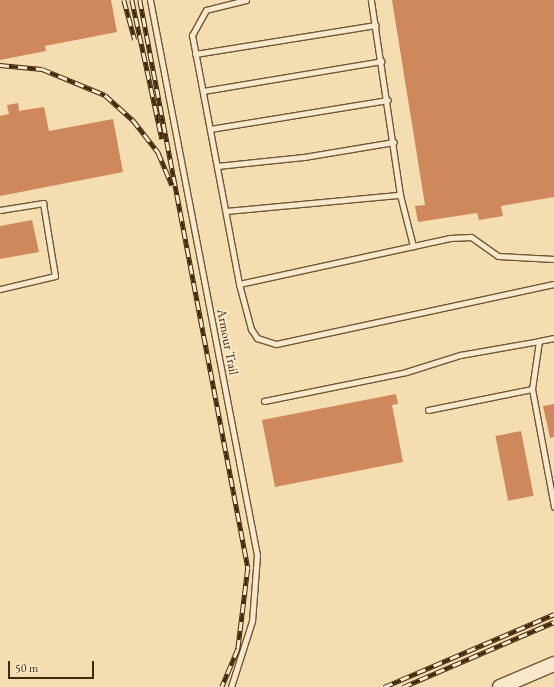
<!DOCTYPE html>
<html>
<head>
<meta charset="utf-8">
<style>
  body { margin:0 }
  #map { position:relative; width:554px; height:687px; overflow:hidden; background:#f5ddb2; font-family:"EB Garamond",serif }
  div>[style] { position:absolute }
  .building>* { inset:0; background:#ce885c; transform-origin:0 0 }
  .roads { filter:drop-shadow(1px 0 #6f5635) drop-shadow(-1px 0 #6f5635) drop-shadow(0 1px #6f5635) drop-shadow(0 -1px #6f5635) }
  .service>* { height:5px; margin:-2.5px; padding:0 2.5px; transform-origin:2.5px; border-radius:2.5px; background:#f8e9cd }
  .secondary>* { height:14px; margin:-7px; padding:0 7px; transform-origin:7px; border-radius:7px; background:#f8e9cd }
  .rail>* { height:4.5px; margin-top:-2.25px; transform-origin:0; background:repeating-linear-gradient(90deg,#f8e9cd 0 9px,#42290b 0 18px); box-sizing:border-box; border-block:1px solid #42290b }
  span { translate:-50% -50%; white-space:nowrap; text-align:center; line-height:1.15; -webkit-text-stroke:4px #f8e9cd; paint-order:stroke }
  .street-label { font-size:13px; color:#42290b }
  .scale { position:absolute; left:8px; top:661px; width:86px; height:18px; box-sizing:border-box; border:2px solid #42290b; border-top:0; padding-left:5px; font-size:12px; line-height:14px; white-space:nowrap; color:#42290b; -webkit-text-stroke:3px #f8e9cd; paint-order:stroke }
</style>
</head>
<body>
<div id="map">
  <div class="building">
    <div style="clip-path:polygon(0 0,111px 0,117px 32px,45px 46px,46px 51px,0 60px)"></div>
    <div style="clip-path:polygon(392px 0,554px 0,554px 197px,501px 206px,503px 216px,479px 220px,477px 213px,418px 222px,415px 206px,425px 205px)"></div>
    <div style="clip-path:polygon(18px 103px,19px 111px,44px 107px,49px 131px,113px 119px,123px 172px,0 196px,0 116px,9px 114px,7px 105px)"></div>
    <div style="clip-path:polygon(32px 220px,39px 252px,0 259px,0 226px)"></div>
    <div style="clip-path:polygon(396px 394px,398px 404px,392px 405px,403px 462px,275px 487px,262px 420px)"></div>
    <div style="clip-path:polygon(554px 404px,554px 437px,550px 438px,543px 406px)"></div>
    <div style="left:521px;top:431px;width:66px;height:26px;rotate:79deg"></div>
  </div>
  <div class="roads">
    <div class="service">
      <div style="left:150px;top:0;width:565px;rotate:79.09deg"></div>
      <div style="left:257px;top:555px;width:66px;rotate:94.3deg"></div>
      <div style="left:252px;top:621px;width:69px;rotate:107.7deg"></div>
      <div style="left:246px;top:0;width:41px;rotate:166deg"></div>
      <div style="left:206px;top:10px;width:29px;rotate:119deg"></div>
      <div style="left:192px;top:35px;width:253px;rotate:79.3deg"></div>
      <div style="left:239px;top:284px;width:47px;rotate:75.1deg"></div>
      <div style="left:251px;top:329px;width:11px;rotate:56deg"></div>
      <div style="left:257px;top:338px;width:20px;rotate:18deg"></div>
      <div style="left:276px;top:344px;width:284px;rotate:-12.2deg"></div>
      <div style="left:195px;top:54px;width:183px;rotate:-9.1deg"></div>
      <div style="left:203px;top:91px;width:181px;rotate:-9.5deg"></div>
      <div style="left:210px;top:129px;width:180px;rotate:-9.3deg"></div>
      <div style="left:217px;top:166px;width:87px;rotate:-5.9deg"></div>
      <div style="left:304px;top:157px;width:91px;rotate:-9.5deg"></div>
      <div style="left:400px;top:195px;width:53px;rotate:75.7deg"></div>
      <div style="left:0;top:210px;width:44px;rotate:-9.2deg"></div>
      <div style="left:43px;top:203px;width:74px;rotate:80.7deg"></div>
      <div style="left:55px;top:276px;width:57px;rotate:166.7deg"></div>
      <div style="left:226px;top:211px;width:175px;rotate:-5.3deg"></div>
      <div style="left:400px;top:195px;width:197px;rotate:-98.5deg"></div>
      <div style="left:239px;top:284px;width:216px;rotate:-12.3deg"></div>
      <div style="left:450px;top:238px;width:21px;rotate:-3deg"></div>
      <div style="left:471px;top:237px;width:33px;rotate:35deg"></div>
      <div style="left:498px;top:256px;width:56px;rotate:3.1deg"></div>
      <div style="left:554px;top:338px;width:15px;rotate:169deg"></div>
      <div style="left:539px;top:341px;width:49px;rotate:98.3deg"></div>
      <div style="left:532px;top:389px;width:120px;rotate:79.4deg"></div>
      <div style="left:264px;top:401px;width:145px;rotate:-11.5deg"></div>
      <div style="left:406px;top:372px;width:57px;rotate:-17.5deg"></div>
      <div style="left:460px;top:355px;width:80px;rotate:-10deg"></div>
      <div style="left:428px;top:410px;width:106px;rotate:-11.4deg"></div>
    </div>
    <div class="secondary">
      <div style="left:500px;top:687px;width:59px;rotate:-23.1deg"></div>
    </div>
  </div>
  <div class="rail">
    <div style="left:124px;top:0;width:41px;rotate:74.6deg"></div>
    <div style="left:132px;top:0;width:142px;rotate:77.8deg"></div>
    <div style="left:140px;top:0;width:578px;rotate:79.23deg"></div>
    <div style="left:248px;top:568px;width:82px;rotate:97deg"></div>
    <div style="left:238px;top:649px;width:41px;rotate:112.8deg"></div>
    <div style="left:0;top:65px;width:42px;rotate:5.4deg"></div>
    <div style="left:42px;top:69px;width:68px;rotate:22.4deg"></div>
    <div style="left:105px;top:95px;width:38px;rotate:42deg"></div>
    <div style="left:133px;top:120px;width:41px;rotate:52deg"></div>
    <div style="left:158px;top:152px;width:36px;rotate:67deg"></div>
    <div style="left:384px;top:687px;width:185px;rotate:-23.2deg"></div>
    <div style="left:403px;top:687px;width:164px;rotate:-23.3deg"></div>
  </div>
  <div class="street-label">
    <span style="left:227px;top:342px;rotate:79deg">Armour Trail</span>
  </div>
  <div class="scale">50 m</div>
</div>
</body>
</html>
